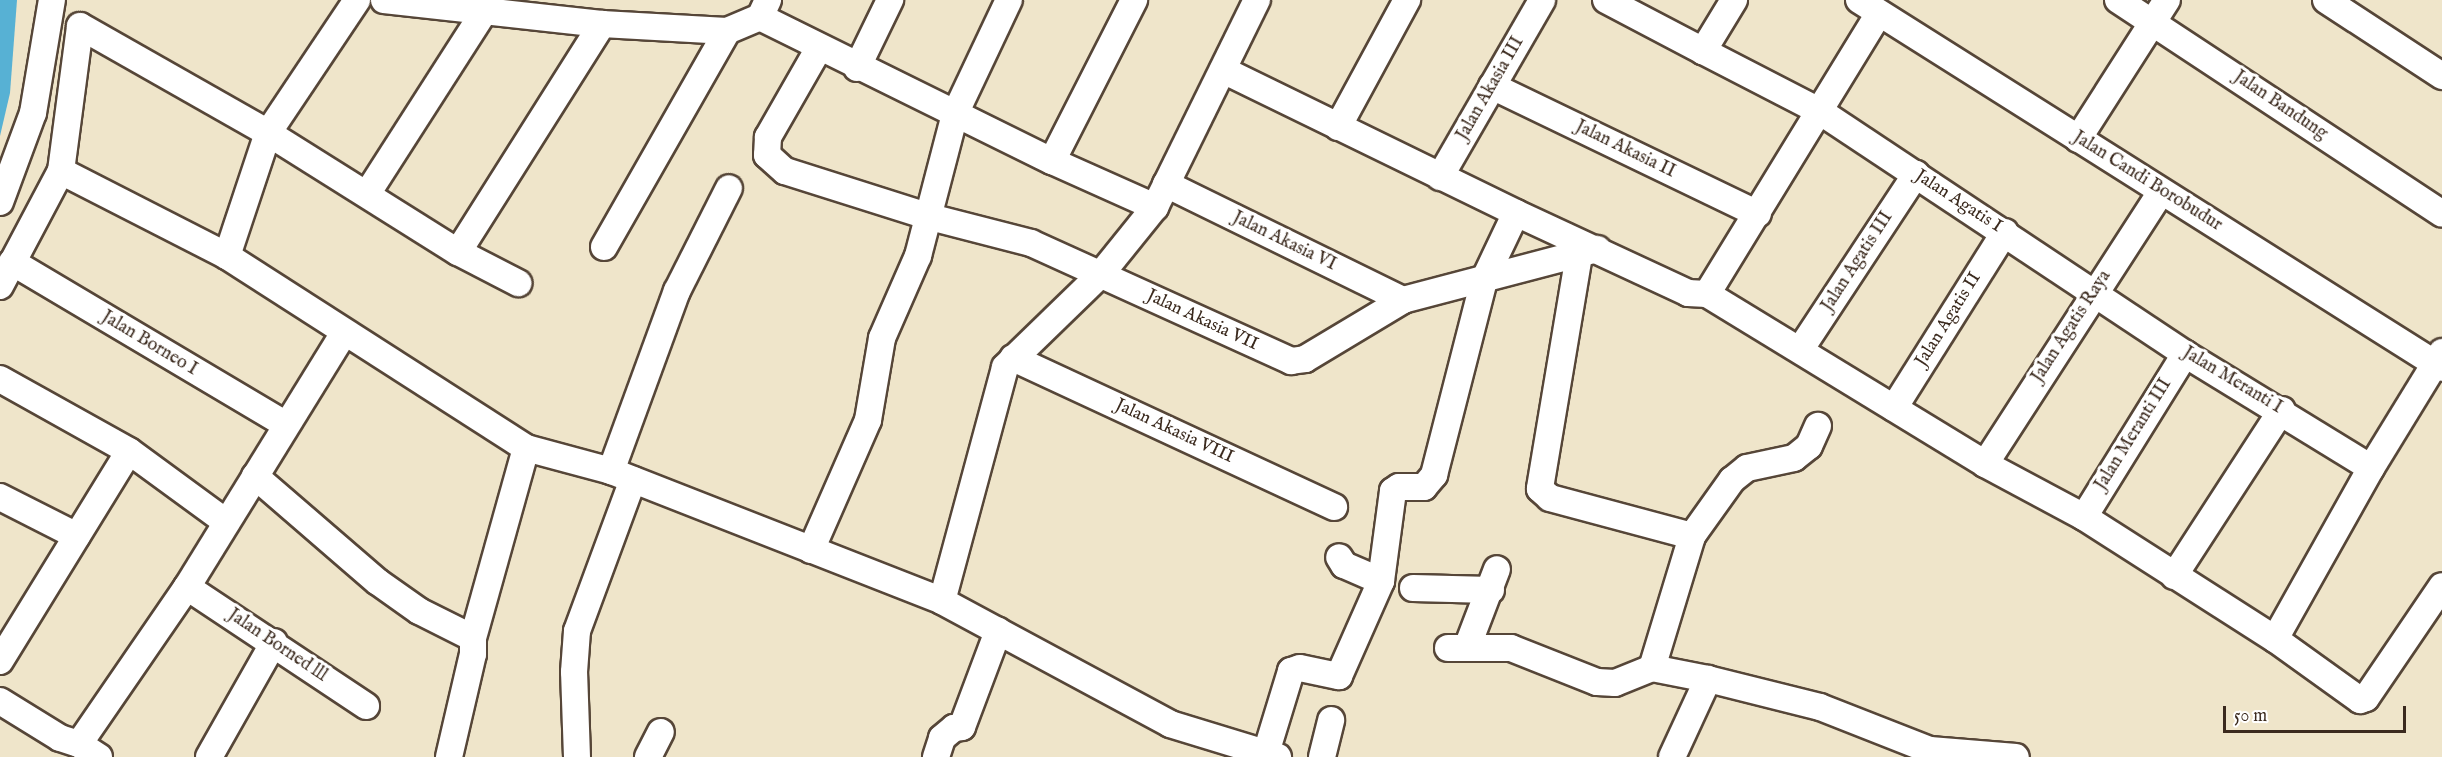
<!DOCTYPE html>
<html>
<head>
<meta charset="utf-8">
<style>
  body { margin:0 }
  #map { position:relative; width:2442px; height:757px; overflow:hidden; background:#efe5ca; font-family:"IM FELL English",serif }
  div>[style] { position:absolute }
  .water>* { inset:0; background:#57b1d4 }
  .roads { filter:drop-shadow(2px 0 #564638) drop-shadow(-2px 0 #564638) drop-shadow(0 2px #564638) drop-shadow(0 -2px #564638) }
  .minor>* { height:26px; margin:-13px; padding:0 13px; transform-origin:13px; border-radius:13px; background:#fff }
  span { translate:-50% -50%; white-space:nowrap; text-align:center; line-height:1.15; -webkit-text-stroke:6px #fff; paint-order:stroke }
  .street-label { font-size:18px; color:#3b2a1e }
  .scale { position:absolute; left:2223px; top:706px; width:183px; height:27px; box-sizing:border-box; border:3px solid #3b2a1e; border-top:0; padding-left:8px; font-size:18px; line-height:21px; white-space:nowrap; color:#3b2a1e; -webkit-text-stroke:4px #fff; paint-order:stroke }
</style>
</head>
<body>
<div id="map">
  <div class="water">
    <div style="clip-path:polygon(0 0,17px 0,10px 93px,0 136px)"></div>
  </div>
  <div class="roads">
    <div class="minor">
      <div style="left:384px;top:0;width:219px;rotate:6.3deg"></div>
      <div style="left:602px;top:24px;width:125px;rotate:3.2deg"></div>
      <div style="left:727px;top:31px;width:36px;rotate:-23deg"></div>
      <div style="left:768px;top:0;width:19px;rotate:115deg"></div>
      <div style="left:760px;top:17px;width:326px;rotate:26.3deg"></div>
      <div style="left:1052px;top:161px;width:113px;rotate:24.1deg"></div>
      <div style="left:1606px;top:0;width:110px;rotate:27.7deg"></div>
      <div style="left:1734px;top:0;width:60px;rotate:121.3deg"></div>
      <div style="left:1703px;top:51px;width:133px;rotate:27.3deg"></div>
      <div style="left:1821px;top:112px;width:437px;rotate:33.6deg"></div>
      <div style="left:2185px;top:354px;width:218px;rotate:31.5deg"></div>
      <div style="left:1859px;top:0;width:689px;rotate:32.26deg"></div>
      <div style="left:2118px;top:0;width:388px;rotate:33.4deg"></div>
      <div style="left:2326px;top:0;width:139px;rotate:33.2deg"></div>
      <div style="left:819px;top:48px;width:103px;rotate:119.8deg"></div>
      <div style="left:768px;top:137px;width:18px;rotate:93deg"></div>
      <div style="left:767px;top:155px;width:24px;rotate:42deg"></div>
      <div style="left:785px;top:171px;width:152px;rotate:17.6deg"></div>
      <div style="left:930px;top:217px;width:104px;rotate:14.4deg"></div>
      <div style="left:1031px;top:243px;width:286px;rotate:24.4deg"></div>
      <div style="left:1291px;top:361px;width:14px;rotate:-8deg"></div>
      <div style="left:1305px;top:359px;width:114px;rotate:-31deg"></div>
      <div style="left:1403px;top:300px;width:201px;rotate:-14.7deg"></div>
      <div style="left:857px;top:68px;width:76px;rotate:-64.1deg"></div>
      <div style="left:1223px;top:70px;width:326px;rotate:26deg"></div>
      <div style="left:1516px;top:213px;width:190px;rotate:24.9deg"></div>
      <div style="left:1688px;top:293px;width:19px;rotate:3deg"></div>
      <div style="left:1707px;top:294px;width:326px;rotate:31.4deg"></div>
      <div style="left:1985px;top:464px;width:112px;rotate:28.2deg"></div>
      <div style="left:2084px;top:517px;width:227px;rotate:32.6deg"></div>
      <div style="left:2275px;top:639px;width:105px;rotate:35.7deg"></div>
      <div style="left:2360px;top:700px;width:6px;rotate:-18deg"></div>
      <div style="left:2366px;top:698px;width:135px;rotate:-55.8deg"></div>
      <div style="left:1492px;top:86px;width:295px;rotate:25.7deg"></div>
      <div style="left:1338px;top:127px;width:145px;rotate:-61.5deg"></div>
      <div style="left:2078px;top:139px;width:165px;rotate:-57.4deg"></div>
      <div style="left:1052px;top:161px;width:181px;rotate:-63deg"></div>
      <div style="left:61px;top:171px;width:186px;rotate:27.1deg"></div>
      <div style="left:227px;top:256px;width:355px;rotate:32.7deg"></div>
      <div style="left:526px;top:448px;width:88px;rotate:15.1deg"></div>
      <div style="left:611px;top:471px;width:356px;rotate:21.4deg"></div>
      <div style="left:942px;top:601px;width:259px;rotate:28.3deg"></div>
      <div style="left:1170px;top:724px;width:113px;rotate:17deg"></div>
      <div style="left:1440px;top:177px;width:204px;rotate:-60deg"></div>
      <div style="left:1166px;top:184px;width:264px;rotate:26.1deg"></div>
      <div style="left:367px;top:194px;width:215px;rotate:-57.3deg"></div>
      <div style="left:0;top:202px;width:95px;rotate:-69.7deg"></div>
      <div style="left:33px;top:113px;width:115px;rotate:-80.5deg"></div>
      <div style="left:604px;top:247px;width:249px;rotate:-60.3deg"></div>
      <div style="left:458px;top:252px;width:270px;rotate:-57.7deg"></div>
      <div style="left:1579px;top:255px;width:237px;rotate:99.5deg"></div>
      <div style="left:1540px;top:489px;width:13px;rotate:42deg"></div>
      <div style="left:1550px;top:498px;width:147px;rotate:15deg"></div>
      <div style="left:227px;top:256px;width:130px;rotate:-71.6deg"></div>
      <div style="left:268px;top:133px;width:160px;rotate:-56.2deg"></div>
      <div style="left:12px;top:262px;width:319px;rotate:30.7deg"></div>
      <div style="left:0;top:286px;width:130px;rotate:-62.1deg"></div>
      <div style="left:61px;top:171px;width:146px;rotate:-82.5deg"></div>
      <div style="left:80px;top:26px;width:216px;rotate:29.6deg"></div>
      <div style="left:268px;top:133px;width:224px;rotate:32.1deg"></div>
      <div style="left:458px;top:252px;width:68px;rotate:27.3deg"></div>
      <div style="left:1707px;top:294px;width:329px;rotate:-58.5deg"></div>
      <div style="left:1800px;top:350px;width:211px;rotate:-56.6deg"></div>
      <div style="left:1013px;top:358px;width:354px;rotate:24.9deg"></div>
      <div style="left:0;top:379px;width:148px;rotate:29.2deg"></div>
      <div style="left:129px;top:451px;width:120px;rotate:36.2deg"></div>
      <div style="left:1894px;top:408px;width:208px;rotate:-57.8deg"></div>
      <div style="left:1985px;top:464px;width:324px;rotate:-57.1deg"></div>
      <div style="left:611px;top:471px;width:192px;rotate:-69.9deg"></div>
      <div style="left:677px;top:291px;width:115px;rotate:-63.2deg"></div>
      <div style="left:255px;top:476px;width:162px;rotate:40.8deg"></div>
      <div style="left:378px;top:582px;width:50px;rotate:35.3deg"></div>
      <div style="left:419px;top:611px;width:60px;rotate:26.6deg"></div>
      <div style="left:0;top:497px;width:86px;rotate:26.9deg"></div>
      <div style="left:2084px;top:517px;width:192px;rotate:-58.2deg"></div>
      <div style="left:811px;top:550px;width:142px;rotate:-66.3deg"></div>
      <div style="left:868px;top:420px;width:83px;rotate:-80.3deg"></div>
      <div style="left:882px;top:338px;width:90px;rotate:-66.3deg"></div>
      <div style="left:918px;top:256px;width:147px;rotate:-75.4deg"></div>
      <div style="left:955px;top:114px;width:126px;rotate:-64.7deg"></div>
      <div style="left:2174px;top:576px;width:198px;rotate:-57deg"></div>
      <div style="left:1381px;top:581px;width:91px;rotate:-82.4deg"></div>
      <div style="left:1393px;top:491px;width:7px;rotate:-34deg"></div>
      <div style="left:1399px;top:487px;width:25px"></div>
      <div style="left:1424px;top:487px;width:16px;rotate:-50deg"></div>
      <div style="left:1434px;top:475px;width:201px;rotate:-75.6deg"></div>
      <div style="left:1484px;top:280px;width:74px;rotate:-64.5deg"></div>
      <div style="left:187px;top:587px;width:215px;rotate:33.6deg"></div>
      <div style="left:1413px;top:588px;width:78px;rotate:1.5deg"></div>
      <div style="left:942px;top:601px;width:242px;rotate:-74.9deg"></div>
      <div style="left:1005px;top:367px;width:134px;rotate:-44.1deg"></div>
      <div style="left:1101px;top:274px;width:86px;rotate:-51.1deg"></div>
      <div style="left:1155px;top:207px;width:231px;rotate:-63.8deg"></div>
      <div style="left:2275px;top:639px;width:196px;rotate:-60.7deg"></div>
      <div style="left:2371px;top:468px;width:136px;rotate:-58.5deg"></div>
      <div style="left:1468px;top:645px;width:81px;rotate:-69.1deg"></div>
      <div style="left:1448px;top:648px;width:63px"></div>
      <div style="left:1511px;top:648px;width:92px;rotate:21.6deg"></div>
      <div style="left:1597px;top:682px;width:18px;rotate:3deg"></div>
      <div style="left:1615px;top:683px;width:40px;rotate:-22deg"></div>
      <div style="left:1652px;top:668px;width:57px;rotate:11.1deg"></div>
      <div style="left:1708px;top:679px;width:115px;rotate:14deg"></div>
      <div style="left:1820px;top:707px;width:118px;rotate:21.4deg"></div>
      <div style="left:1930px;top:750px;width:86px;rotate:4.7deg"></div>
      <div style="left:0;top:661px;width:246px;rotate:-58.4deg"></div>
      <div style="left:1652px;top:668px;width:138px;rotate:-73.1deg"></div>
      <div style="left:1692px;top:536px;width:69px;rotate:-54.5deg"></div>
      <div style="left:1732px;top:480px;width:19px;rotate:-39deg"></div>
      <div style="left:1747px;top:468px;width:48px;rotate:-12deg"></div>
      <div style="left:1794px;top:458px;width:19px;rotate:-39deg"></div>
      <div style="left:1809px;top:446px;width:22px;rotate:-66deg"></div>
      <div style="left:0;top:701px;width:70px;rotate:31.7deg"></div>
      <div style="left:60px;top:738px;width:20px;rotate:18deg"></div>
      <div style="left:1266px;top:753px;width:86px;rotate:-73deg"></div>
      <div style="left:1291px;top:671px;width:9px;rotate:-18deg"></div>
      <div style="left:1300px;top:668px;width:40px;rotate:12deg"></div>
      <div style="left:1339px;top:676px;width:104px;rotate:-66.1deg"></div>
      <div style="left:1381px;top:581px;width:40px;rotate:-156.6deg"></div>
      <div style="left:1344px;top:565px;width:9px;rotate:-122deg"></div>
      <div style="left:99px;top:757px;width:24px;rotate:-147deg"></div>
      <div style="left:79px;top:744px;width:191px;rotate:-55.5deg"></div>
      <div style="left:187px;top:587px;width:299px;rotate:-58.3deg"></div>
      <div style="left:209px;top:757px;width:132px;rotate:-60.5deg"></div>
      <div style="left:449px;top:757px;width:106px;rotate:-76.9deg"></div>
      <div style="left:473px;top:654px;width:16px;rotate:-90deg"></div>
      <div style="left:473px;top:638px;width:197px;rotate:-74.4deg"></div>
      <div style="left:577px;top:757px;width:85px;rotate:-92deg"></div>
      <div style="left:574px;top:672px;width:41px;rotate:-85.8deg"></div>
      <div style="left:577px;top:631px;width:161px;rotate:-69.7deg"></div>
      <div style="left:648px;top:757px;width:28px;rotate:-63deg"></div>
      <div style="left:936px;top:757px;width:20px;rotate:-72deg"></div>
      <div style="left:942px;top:738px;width:16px;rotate:-40deg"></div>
      <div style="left:954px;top:728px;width:8px;rotate:-7deg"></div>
      <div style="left:962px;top:727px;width:103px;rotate:-69.4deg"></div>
      <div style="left:1322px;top:757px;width:38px;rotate:-76deg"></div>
      <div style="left:1672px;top:757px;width:86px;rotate:-65.2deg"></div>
    </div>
  </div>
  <div class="street-label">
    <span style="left:1491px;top:89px;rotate:-60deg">Jalan Akasia III</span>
    <span style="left:2280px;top:106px;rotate:34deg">Jalan Bandung</span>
    <span style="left:1625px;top:150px;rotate:26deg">Jalan Akasia II</span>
    <span style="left:2147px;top:182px;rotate:32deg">Jalan Candi Borobudur</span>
    <span style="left:1958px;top:202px;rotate:33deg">Jalan Agatis I</span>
    <span style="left:1284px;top:242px;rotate:26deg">Jalan Akasia VI</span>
    <span style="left:1858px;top:262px;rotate:-57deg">Jalan Agatis III</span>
    <span style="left:1949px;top:320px;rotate:-58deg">Jalan Agatis II</span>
    <span style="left:1202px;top:321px;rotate:25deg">Jalan Akasia VII</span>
    <span style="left:2072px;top:327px;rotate:-57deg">Jalan Agatis Raya</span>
    <span style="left:149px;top:344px;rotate:31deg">Jalan Borneo I</span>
    <span style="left:2232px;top:381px;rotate:31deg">Jalan Meranti I</span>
    <span style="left:1174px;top:432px;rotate:25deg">Jalan Akasia VIII</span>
    <span style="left:2134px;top:435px;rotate:-58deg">Jalan Meranti III</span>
    <span style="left:277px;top:646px;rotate:34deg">Jalan Borned lll</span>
  </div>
  <div class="scale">50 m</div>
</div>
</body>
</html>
